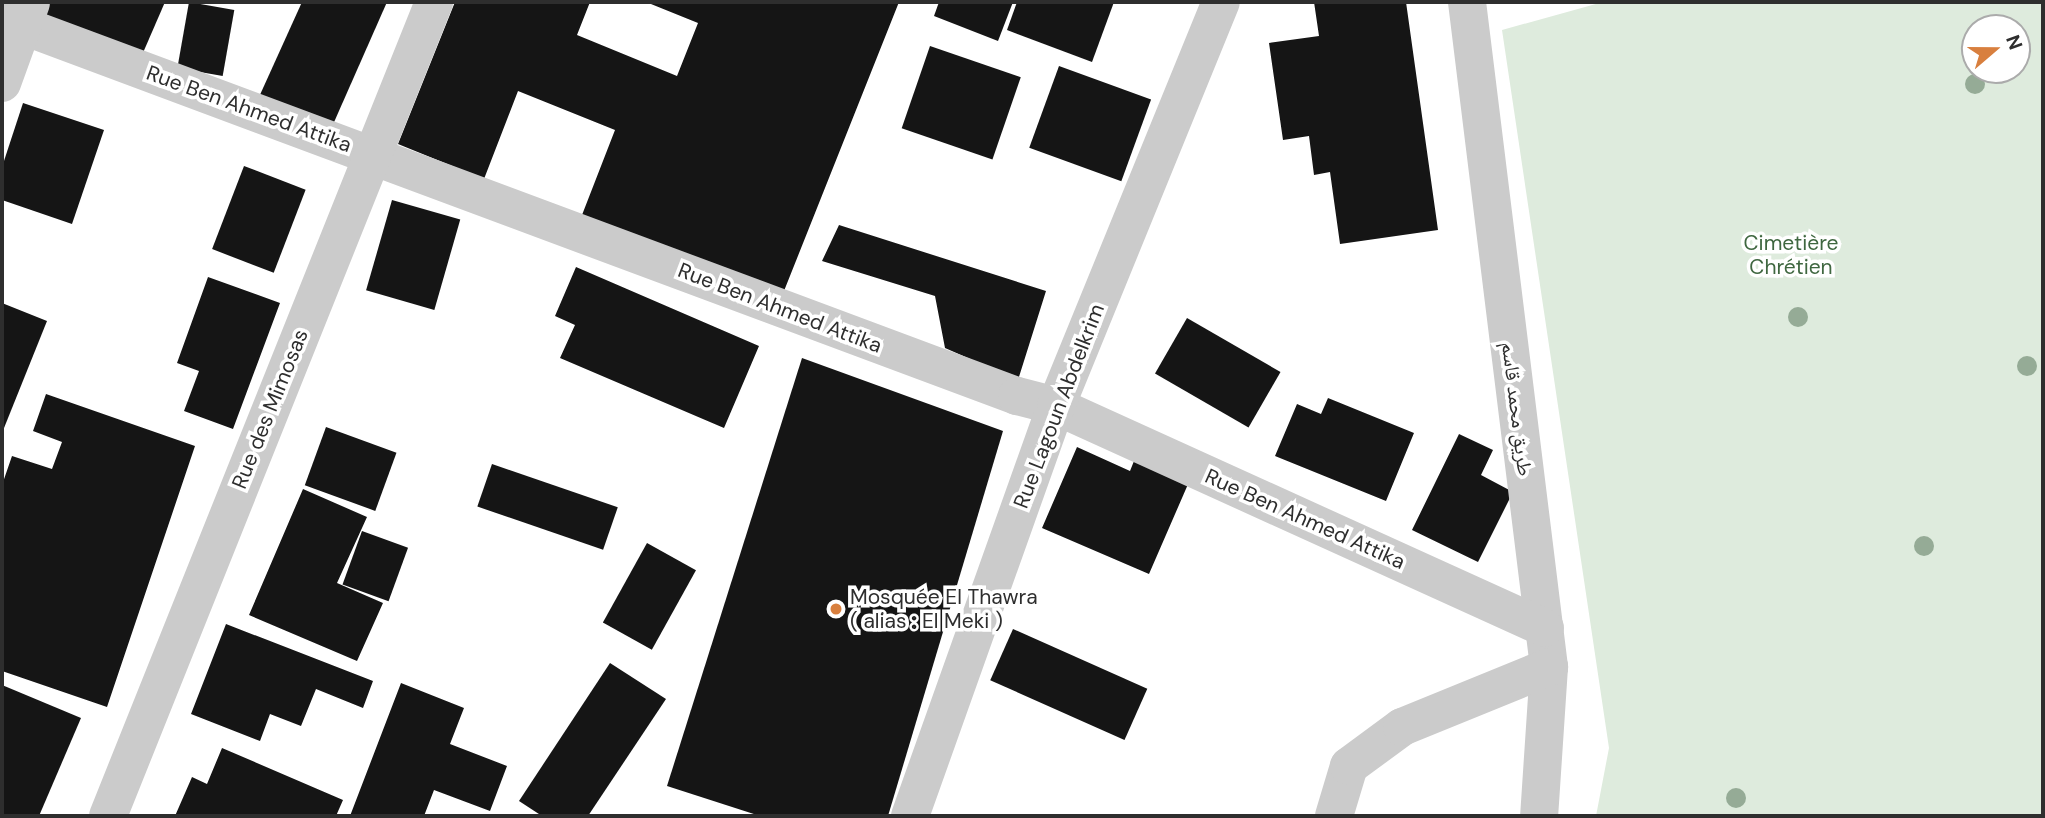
<!DOCTYPE html>
<html>
<head>
<meta charset="utf-8">
<style>
  body { margin:0 }
  #map { position:relative; width:2045px; height:818px; overflow:hidden; background:#fff; font-family:"DM Sans","Noto Naskh Arabic",sans-serif }
  div>[style] { position:absolute }
  .green>* { inset:0; background:#deebdd }
  .building>* { inset:0; background:#151515; transform-origin:0 0 }
  .minor>* { height:38px; margin:-19px; padding:0 19px; transform-origin:19px; border-radius:19px; background:#cbcbcb }
  .trees>* { width:20px; height:20px; margin:-10px; border-radius:50%; background:#95ab96 }
  .dots>* { width:19px; height:19px; translate:-50% -50%; box-sizing:border-box; border:4px solid #fff; border-radius:50% }
  span { translate:-50% -50%; white-space:nowrap; text-align:center; line-height:1.15; -webkit-text-stroke:7px #fff; paint-order:stroke }
  .street-label { font-size:21px; color:#2e2e2e }
  .park-label { font-size:21px; color:#3f6740 }
  .poi-label { font-size:21px; color:#2e2e2e }
  .left { translate:0 -50%; text-align:left }
  .frame { position:absolute; inset:0; border:4px solid #2e2e2e; pointer-events:none }
  .north { position:absolute; left:1961px; top:14px; width:70px; height:70px; box-sizing:border-box; background:#fff; border:2px solid #ababab; border-radius:50%; rotate:70deg; font-size:19px; font-weight:700; line-height:28px; text-align:center; color:#2e2e2e }
  .north::after { content:''; display:block; margin:auto; width:24px; height:32px; background:#d87f3e; clip-path:polygon(50% 0,100% 100%,50% 72%,0 100%) }
</style>
</head>
<body>
<div id="map">
  <div class="green">
    <div style="clip-path:polygon(evenodd,1603px 2px,2043px 2px,2043px 816px,1596px 816px,1609px 748px,1502px 30px,1603px 2px,1975px 28px,2017px 28px,2017px 70px,1975px 70px,1975px 28px)"></div>
  </div>
  <div class="building">
    <div style="clip-path:polygon(46px 2px,165px 2px,139px 62px,39px 19px)"></div>
    <div style="left:189px;top:2px;width:46px;height:67px;rotate:10deg"></div>
    <div style="clip-path:polygon(302px 2px,387px 2px,331px 129px,259px 97px)"></div>
    <div style="clip-path:polygon(455px 2px,590px 2px,577px 35px,677px 76px,698px 23px,646px 2px,899px 2px,782px 296px,582px 215px,615px 130px,518px 91px,484px 179px,398px 144px)"></div>
    <div style="clip-path:polygon(939px 2px,1013px 2px,998px 41px,934px 16px)"></div>
    <div style="clip-path:polygon(1017px 2px,1114px 2px,1092px 62px,1007px 30px)"></div>
    <div style="clip-path:polygon(1314px 2px,1406px 2px,1438px 230px,1340px 244px,1330px 172px,1314px 175px,1309px 136px,1283px 140px,1269px 43px,1319px 36px)"></div>
    <div style="left:930px;top:46px;width:96px;height:87px;rotate:19deg"></div>
    <div style="left:1059px;top:66px;width:98px;height:87px;rotate:20deg"></div>
    <div style="clip-path:polygon(23px 103px,104px 130px,72px 224px,2px 200px,2px 167px)"></div>
    <div style="left:244px;top:166px;width:66px;height:89px;rotate:21deg"></div>
    <div style="left:392px;top:200px;width:71px;height:94px;rotate:16deg"></div>
    <div style="clip-path:polygon(839px 225px,1046px 291px,1018px 380px,945px 348px,935px 296px,822px 261px)"></div>
    <div style="clip-path:polygon(576px 267px,759px 346px,724px 428px,560px 358px,575px 325px,555px 316px)"></div>
    <div style="clip-path:polygon(208px 277px,280px 303px,233px 429px,184px 411px,199px 371px,177px 363px)"></div>
    <div style="clip-path:polygon(2px 303px,47px 321px,2px 433px)"></div>
    <div style="left:1187px;top:318px;width:108px;height:64px;rotate:30deg"></div>
    <div style="clip-path:polygon(802px 358px,1003px 431px,888px 816px,760px 816px,667px 786px)"></div>
    <div style="clip-path:polygon(46px 394px,195px 446px,107px 707px,2px 671px,2px 485px,12px 456px,52px 469px,62px 442px,33px 431px)"></div>
    <div style="clip-path:polygon(1328px 398px,1414px 433px,1386px 501px,1275px 456px,1297px 404px,1321px 414px)"></div>
    <div style="left:326px;top:427px;width:75px;height:62px;rotate:20deg"></div>
    <div style="clip-path:polygon(1459px 434px,1493px 450px,1481px 475px,1513px 492px,1478px 562px,1412px 530px)"></div>
    <div style="clip-path:polygon(1077px 447px,1130px 471px,1138px 451px,1192px 475px,1149px 574px,1042px 528px)"></div>
    <div style="left:492px;top:464px;width:133px;height:45px;rotate:19deg"></div>
    <div style="clip-path:polygon(303px 489px,367px 517px,337px 583px,383px 603px,357px 661px,249px 615px)"></div>
    <div style="left:362px;top:531px;width:49px;height:57px;rotate:20deg"></div>
    <div style="left:647px;top:543px;width:56px;height:91px;rotate:29deg"></div>
    <div style="clip-path:polygon(226px 624px,373px 681px,363px 708px,316px 689px,301px 726px,270px 714px,260px 741px,191px 714px)"></div>
    <div style="left:1013px;top:629px;width:147px;height:56px;rotate:24deg"></div>
    <div style="clip-path:polygon(610px 663px,666px 699px,588px 816px,542px 816px,519px 801px)"></div>
    <div style="clip-path:polygon(401px 683px,464px 708px,450px 744px,507px 766px,490px 811px,434px 790px,424px 816px,350px 816px)"></div>
    <div style="clip-path:polygon(2px 685px,81px 718px,39px 816px,2px 816px)"></div>
    <div style="clip-path:polygon(222px 748px,343px 800px,336px 816px,175px 816px,192px 777px,207px 784px)"></div>
  </div>
  <div class="minor">
    <div style="left:1467px;top:2px;width:670px;rotate:82.97deg"></div>
    <div style="left:1549px;top:667px;width:149px;rotate:93.8deg"></div>
    <div style="left:2px;top:18px;width:1083px;rotate:20.43deg"></div>
    <div style="left:1017px;top:396px;width:40px;rotate:14.4deg"></div>
    <div style="left:1056px;top:406px;width:537px;rotate:24.42deg"></div>
    <div style="left:2px;top:83px;width:85px;rotate:-70.1deg"></div>
    <div style="left:108px;top:816px;width:877px;rotate:-68.17deg"></div>
    <div style="left:910px;top:816px;width:435px;rotate:-70.4deg"></div>
    <div style="left:1056px;top:406px;width:436px;rotate:-67.8deg"></div>
    <div style="left:1334px;top:816px;width:52px;rotate:-73.3deg"></div>
    <div style="left:1349px;top:766px;width:66px;rotate:-36.3deg"></div>
    <div style="left:1402px;top:727px;width:159px;rotate:-22.2deg"></div>
  </div>
  <div class="trees">
    <div style="left:1975px;top:84px"></div>
    <div style="left:1798px;top:317px"></div>
    <div style="left:2027px;top:366px"></div>
    <div style="left:1924px;top:546px"></div>
    <div style="left:1736px;top:798px"></div>
  </div>
  <div class="dots">
    <div style="left:836px;top:609px;background:#d87f3e"></div>
  </div>
  <div class="street-label">
    <span style="left:249px;top:109px;rotate:20deg">Rue Ben Ahmed Attika</span>
    <span style="left:780px;top:308px;rotate:21deg">Rue Ben Ahmed Attika</span>
    <span style="left:1059px;top:406px;rotate:-69deg">Rue Lagoun Abdelkrim</span>
    <span style="left:270px;top:409px;rotate:-68deg">Rue des Mimosas</span>
    <span style="left:1517px;top:409px;rotate:83deg">طريق محمد قاسم</span>
    <span style="left:1305px;top:519px;rotate:24deg">Rue Ben Ahmed Attika</span>
  </div>
  <div class="park-label">
    <span style="left:1791px;top:255px">Cimetière<br>Chrétien</span>
  </div>
  <div class="poi-label">
    <span class="left" style="left:850px;top:609px">Mosquée El Thawra<br>( alias : El Meki )</span>
  </div>
  <div class="frame"></div>
  <div class="north">N</div>
</div>
</body>
</html>
